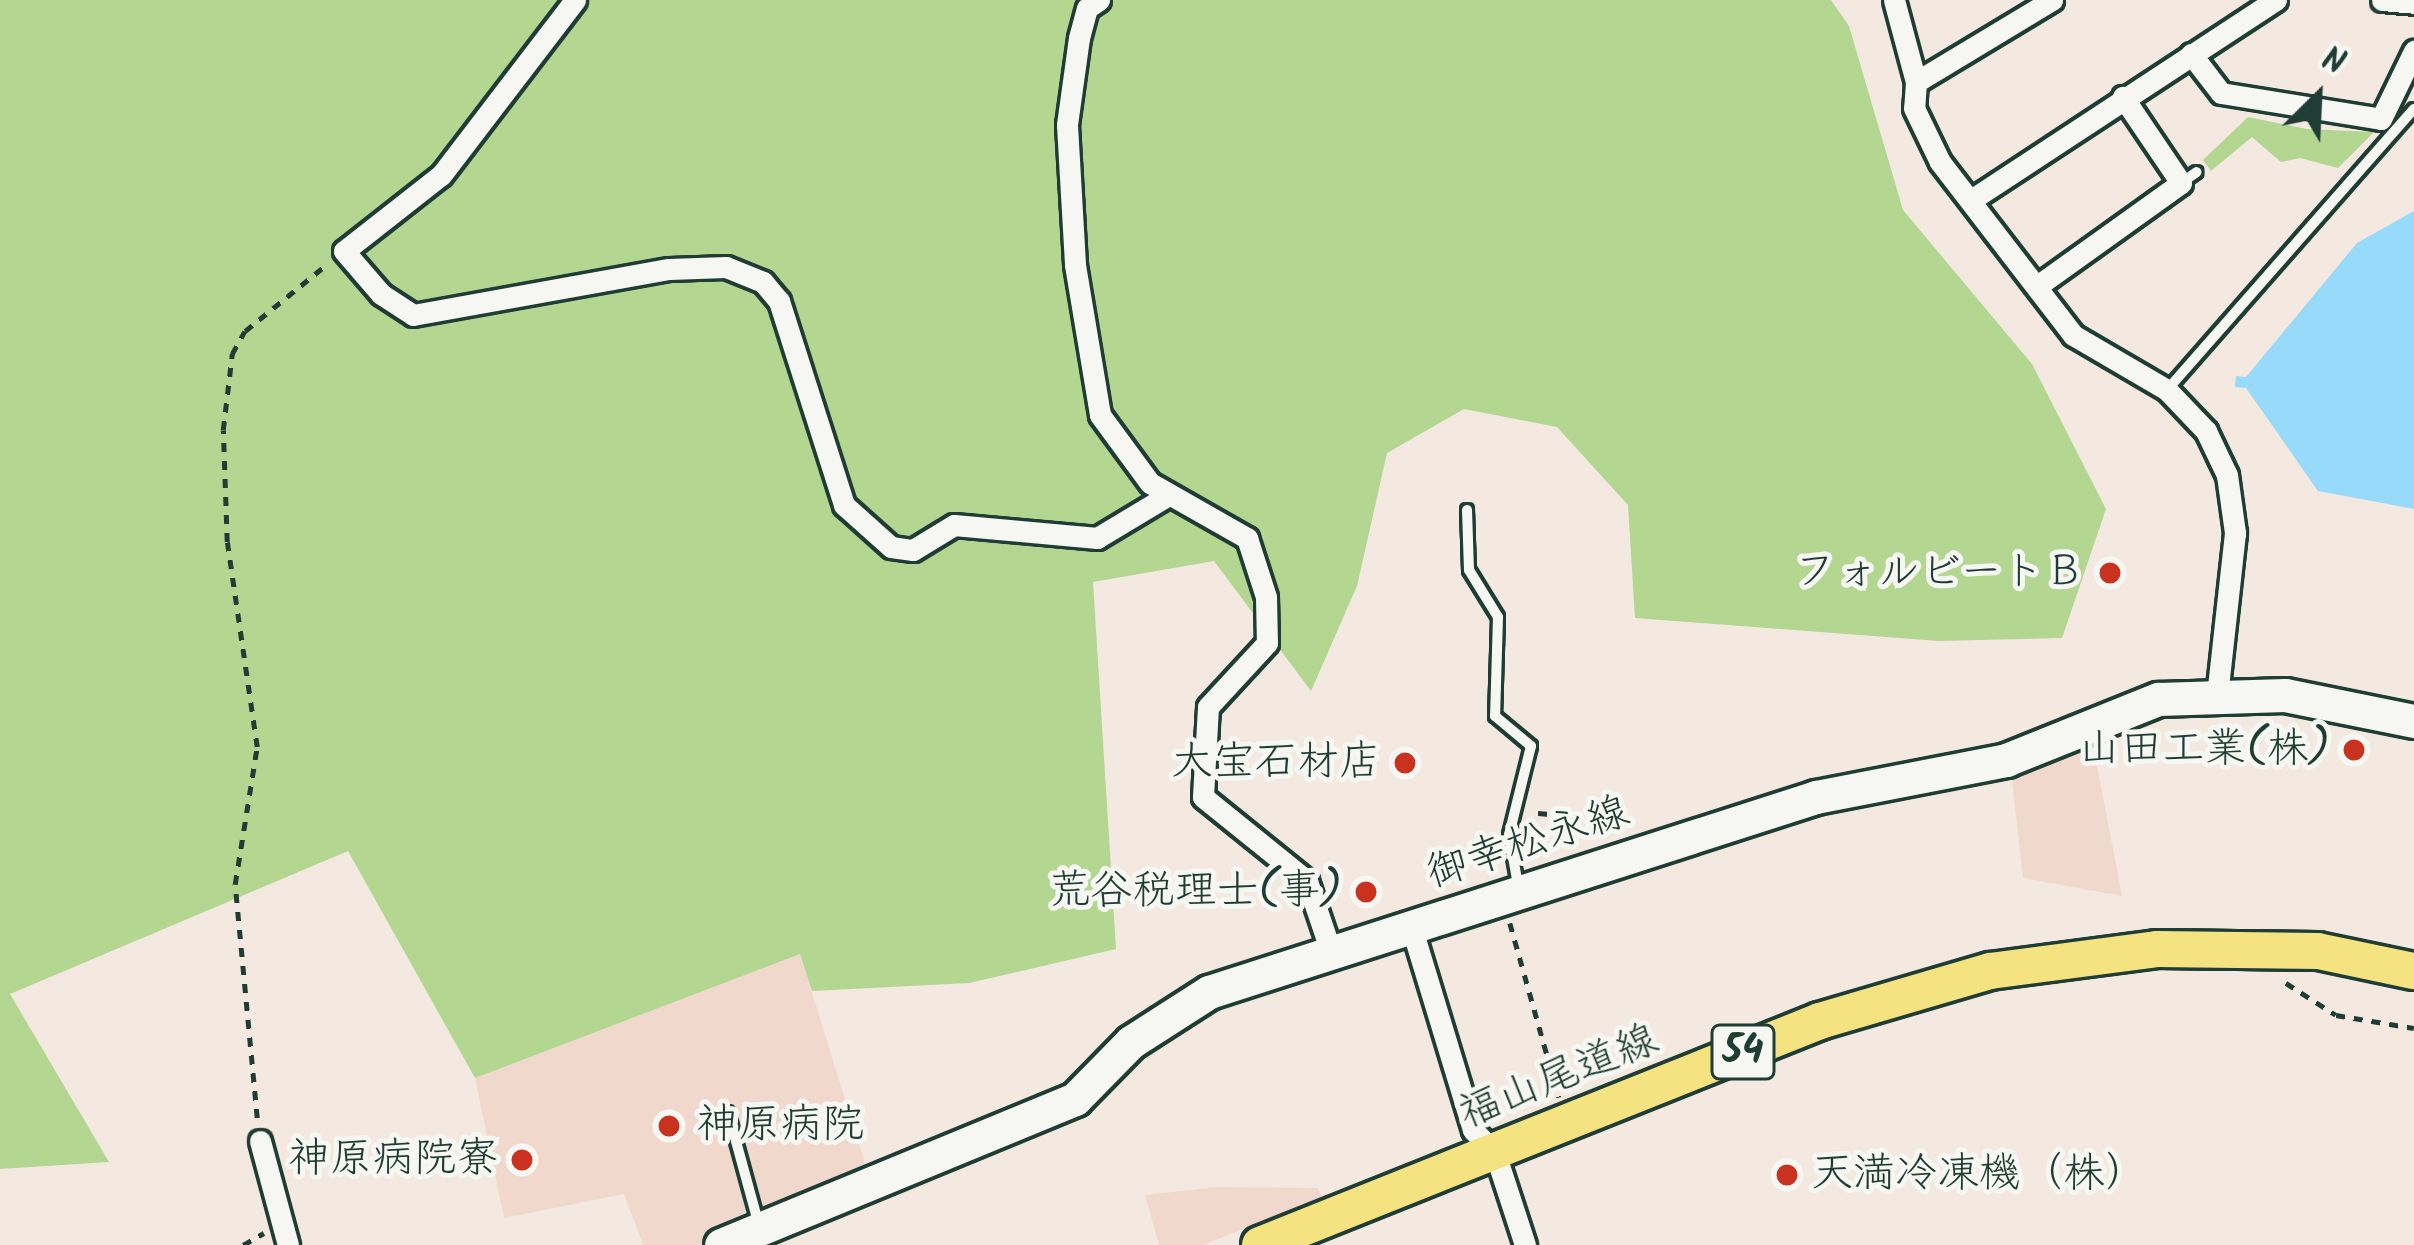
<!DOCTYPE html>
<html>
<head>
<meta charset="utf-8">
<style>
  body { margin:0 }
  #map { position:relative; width:2414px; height:1245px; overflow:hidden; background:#f3e9e1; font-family:Kalam,"Klee One",sans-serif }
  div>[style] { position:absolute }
  .built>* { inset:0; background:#f0d9cc }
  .green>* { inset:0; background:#b3d690 }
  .water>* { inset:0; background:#98dafa }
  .path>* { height:4.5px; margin-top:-2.25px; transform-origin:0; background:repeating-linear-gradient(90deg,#1f3d34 0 9px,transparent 0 18px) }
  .roads { filter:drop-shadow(3px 0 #1f3d34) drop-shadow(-3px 0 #1f3d34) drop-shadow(0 3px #1f3d34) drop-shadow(0 -3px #1f3d34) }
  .service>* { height:10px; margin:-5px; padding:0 5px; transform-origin:5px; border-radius:5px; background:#f6f6f2 }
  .minor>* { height:21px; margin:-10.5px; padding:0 10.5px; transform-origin:10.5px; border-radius:10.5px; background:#f6f6f2 }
  .secondary>* { height:33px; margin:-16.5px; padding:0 16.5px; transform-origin:16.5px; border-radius:16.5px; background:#f6f6f2 }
  .primary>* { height:36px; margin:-18px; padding:0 18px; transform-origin:18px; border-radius:18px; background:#f5e382 }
  .dots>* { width:33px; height:33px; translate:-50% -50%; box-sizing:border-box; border:6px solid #f6f6f2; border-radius:50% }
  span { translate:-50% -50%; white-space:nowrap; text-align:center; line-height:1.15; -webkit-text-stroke:10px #f6f6f2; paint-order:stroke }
  .shield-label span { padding:3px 9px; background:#f6f6f2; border:3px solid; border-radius:9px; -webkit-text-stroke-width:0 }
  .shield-label { font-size:39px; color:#1f3d34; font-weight:700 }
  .poi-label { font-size:42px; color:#1f3d34 }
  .right { translate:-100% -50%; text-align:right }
  .left { translate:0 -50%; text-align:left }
  .street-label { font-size:42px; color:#1f3d34 }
  .north { position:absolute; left:2258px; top:36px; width:120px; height:120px; -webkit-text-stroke:9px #f6f6f2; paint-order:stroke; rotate:24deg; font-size:33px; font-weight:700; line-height:48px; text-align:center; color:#1f3d34 }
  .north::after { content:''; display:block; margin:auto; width:42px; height:54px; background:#1f3d34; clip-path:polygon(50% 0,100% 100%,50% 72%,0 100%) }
</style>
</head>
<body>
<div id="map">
  <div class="built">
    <div style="clip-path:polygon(2091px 734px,2122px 896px,2023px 878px,2011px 771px)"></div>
    <div style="clip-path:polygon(800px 954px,868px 1173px,700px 1245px,643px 1245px,624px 1194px,504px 1218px,475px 1078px)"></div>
    <div style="clip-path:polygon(1217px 1187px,1318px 1188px,1322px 1197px,1203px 1245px,1159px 1245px,1145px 1195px)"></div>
  </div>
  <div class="green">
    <div style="clip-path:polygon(0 0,1831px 0,1849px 26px,1903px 210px,2032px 364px,2106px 509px,2062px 638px,1939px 641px,1635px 618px,1628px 505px,1557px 427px,1464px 409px,1387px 453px,1357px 586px,1311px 691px,1214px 561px,1093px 582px,1116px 949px,969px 983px,812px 991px,800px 954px,475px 1078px,348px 851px,10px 994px,109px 1162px,0 1169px)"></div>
    <div style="clip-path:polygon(2248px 117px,2307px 129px,2374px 132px,2338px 168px,2300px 158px,2281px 162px,2252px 137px,2211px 171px,2203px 160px)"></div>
  </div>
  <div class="water">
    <div style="clip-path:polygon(2414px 211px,2414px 509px,2318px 491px,2246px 388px,2235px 387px,2236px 376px,2246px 377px,2357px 243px)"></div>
  </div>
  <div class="path">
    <div style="left:1538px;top:813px;width:84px;rotate:4.8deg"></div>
    <div style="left:1510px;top:923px;width:181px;rotate:74.3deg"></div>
    <div style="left:2286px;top:983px;width:59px;rotate:32.6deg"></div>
    <div style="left:2336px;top:1015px;width:79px;rotate:9.5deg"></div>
    <div style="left:257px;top:1118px;width:235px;rotate:-95.4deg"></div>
    <div style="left:235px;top:884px;width:139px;rotate:-80.9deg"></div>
    <div style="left:257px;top:747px;width:207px;rotate:-98.3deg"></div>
    <div style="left:227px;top:542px;width:112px;rotate:-92deg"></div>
    <div style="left:223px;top:430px;width:77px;rotate:-83.2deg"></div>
    <div style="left:232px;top:354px;width:26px;rotate:-61deg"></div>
    <div style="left:245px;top:331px;width:104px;rotate:-39.2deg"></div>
    <div style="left:243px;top:1245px;width:24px;rotate:-30deg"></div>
  </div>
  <div class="roads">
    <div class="service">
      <div style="left:2181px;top:183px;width:19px;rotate:-35deg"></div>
      <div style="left:2167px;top:390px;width:374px;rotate:-48.7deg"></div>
      <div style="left:1467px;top:510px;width:60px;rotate:88.1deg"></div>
      <div style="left:1469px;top:570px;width:55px;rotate:58.3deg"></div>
      <div style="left:1498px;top:617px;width:99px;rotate:91.7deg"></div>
      <div style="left:1495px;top:716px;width:47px;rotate:39.8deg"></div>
      <div style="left:1531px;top:746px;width:92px;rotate:103.9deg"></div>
      <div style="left:1509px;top:835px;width:51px;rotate:79.8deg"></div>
      <div style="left:728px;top:1112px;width:117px;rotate:74.7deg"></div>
    </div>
    <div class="minor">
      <div style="left:575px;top:0;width:220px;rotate:127.4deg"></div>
      <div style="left:441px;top:175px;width:123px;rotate:141.9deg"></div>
      <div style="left:344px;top:251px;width:57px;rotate:49.3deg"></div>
      <div style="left:381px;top:294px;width:38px;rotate:33deg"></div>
      <div style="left:413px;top:315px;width:260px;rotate:-10.2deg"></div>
      <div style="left:669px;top:269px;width:57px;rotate:-2deg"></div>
      <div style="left:726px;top:267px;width:40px;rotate:22deg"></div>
      <div style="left:763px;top:282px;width:25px;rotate:50deg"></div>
      <div style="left:779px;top:301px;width:214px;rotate:72.3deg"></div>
      <div style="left:844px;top:505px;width:63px;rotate:41.8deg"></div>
      <div style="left:891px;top:547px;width:22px;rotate:8deg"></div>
      <div style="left:913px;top:550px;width:48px;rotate:-31.4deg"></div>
      <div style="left:954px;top:525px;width:144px;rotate:5.2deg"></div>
      <div style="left:1097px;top:538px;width:82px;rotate:-31deg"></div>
      <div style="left:1099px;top:0;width:14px;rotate:146deg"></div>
      <div style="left:1087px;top:8px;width:31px;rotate:105deg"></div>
      <div style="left:1079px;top:38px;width:88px;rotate:97.9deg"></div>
      <div style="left:1067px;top:125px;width:140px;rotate:86.7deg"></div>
      <div style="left:1075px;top:265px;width:152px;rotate:80.5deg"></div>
      <div style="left:1100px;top:415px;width:84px;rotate:53.7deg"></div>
      <div style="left:1150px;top:483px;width:112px;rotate:29.6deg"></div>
      <div style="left:1247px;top:538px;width:62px;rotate:72.1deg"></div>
      <div style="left:1266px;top:597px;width:46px;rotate:88.8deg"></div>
      <div style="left:1267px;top:643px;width:87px;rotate:132.7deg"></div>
      <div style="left:1208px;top:707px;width:90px;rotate:93.2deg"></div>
      <div style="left:1203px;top:797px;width:134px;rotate:38.9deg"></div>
      <div style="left:1307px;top:881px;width:78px;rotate:71.3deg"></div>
      <div style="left:1894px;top:0;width:85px;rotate:75deg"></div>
      <div style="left:1916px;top:82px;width:26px;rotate:94deg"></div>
      <div style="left:1914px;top:108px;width:60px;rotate:64.3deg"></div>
      <div style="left:1940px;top:162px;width:218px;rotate:52.4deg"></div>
      <div style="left:2073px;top:335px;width:109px;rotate:30.3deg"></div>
      <div style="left:2167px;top:390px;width:57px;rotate:46.4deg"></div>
      <div style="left:2206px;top:431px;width:49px;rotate:64.5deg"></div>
      <div style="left:2227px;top:475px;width:59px;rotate:82.1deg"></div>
      <div style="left:2235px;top:533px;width:163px;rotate:96.3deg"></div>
      <div style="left:2382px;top:0;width:32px;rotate:5deg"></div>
      <div style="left:2191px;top:54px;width:49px;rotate:52.4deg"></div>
      <div style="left:2221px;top:93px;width:162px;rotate:9.2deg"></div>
      <div style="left:2381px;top:119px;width:76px;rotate:-64.1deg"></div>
      <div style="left:1916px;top:82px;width:159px;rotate:-31.1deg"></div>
      <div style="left:1971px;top:200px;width:365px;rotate:-33.3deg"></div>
      <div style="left:2040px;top:284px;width:173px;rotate:-35.6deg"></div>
      <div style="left:2181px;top:183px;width:104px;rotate:-124deg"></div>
      <div style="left:1412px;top:929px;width:210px;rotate:73.1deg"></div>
      <div style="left:1473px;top:1130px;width:32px;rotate:46deg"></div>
      <div style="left:1495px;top:1153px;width:97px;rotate:71.9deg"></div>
      <div style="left:260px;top:1141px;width:108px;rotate:74.9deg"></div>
    </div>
    <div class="secondary">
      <div style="left:721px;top:1245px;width:383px;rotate:-22.4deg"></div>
      <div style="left:1075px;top:1099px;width:80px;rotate:-45.5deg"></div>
      <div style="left:1131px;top:1042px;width:93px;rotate:-32.7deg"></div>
      <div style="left:1209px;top:992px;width:638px;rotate:-17.81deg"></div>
      <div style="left:1816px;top:797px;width:194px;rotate:-11deg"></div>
      <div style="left:2006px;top:760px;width:164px;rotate:-21.9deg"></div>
      <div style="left:2158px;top:699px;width:127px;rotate:-1.8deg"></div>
      <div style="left:2285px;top:695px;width:132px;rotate:11.4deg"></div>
    </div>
    <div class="primary">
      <div style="left:1260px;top:1245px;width:603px;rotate:-21.8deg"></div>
      <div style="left:1820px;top:1021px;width:177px;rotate:-16.4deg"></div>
      <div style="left:1990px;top:971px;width:168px;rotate:-7.5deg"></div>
      <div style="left:2157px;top:949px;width:161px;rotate:0.7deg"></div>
      <div style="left:2318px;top:951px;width:98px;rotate:11.8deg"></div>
    </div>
  </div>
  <div class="dots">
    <div style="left:2110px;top:573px;background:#c8321e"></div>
    <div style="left:2354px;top:750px;background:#c8321e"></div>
    <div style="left:1405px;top:763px;background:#c8321e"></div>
    <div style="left:1366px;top:892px;background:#c8321e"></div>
    <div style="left:669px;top:1126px;background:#c8321e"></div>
    <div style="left:522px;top:1160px;background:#c8321e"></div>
    <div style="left:1787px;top:1175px;background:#c8321e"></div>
  </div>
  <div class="shield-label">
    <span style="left:1743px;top:1052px">54</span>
  </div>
  <div class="poi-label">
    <span class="right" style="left:2086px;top:573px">フォルビートＢ</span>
    <span class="right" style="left:2330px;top:750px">山田工業(株)</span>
    <span class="right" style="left:1381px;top:763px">大宝石材店</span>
    <span class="right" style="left:1342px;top:892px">荒谷税理士(事)</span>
    <span class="left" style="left:696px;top:1126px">神原病院</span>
    <span class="right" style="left:498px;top:1160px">神原病院寮</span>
    <span class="left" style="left:1811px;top:1175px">天満冷凍機（株）</span>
  </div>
  <div class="street-label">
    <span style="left:1528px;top:844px;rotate:-18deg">御幸松永線</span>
    <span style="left:1559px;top:1078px;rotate:-22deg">福山尾道線</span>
  </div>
  <div class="north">N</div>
</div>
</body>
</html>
